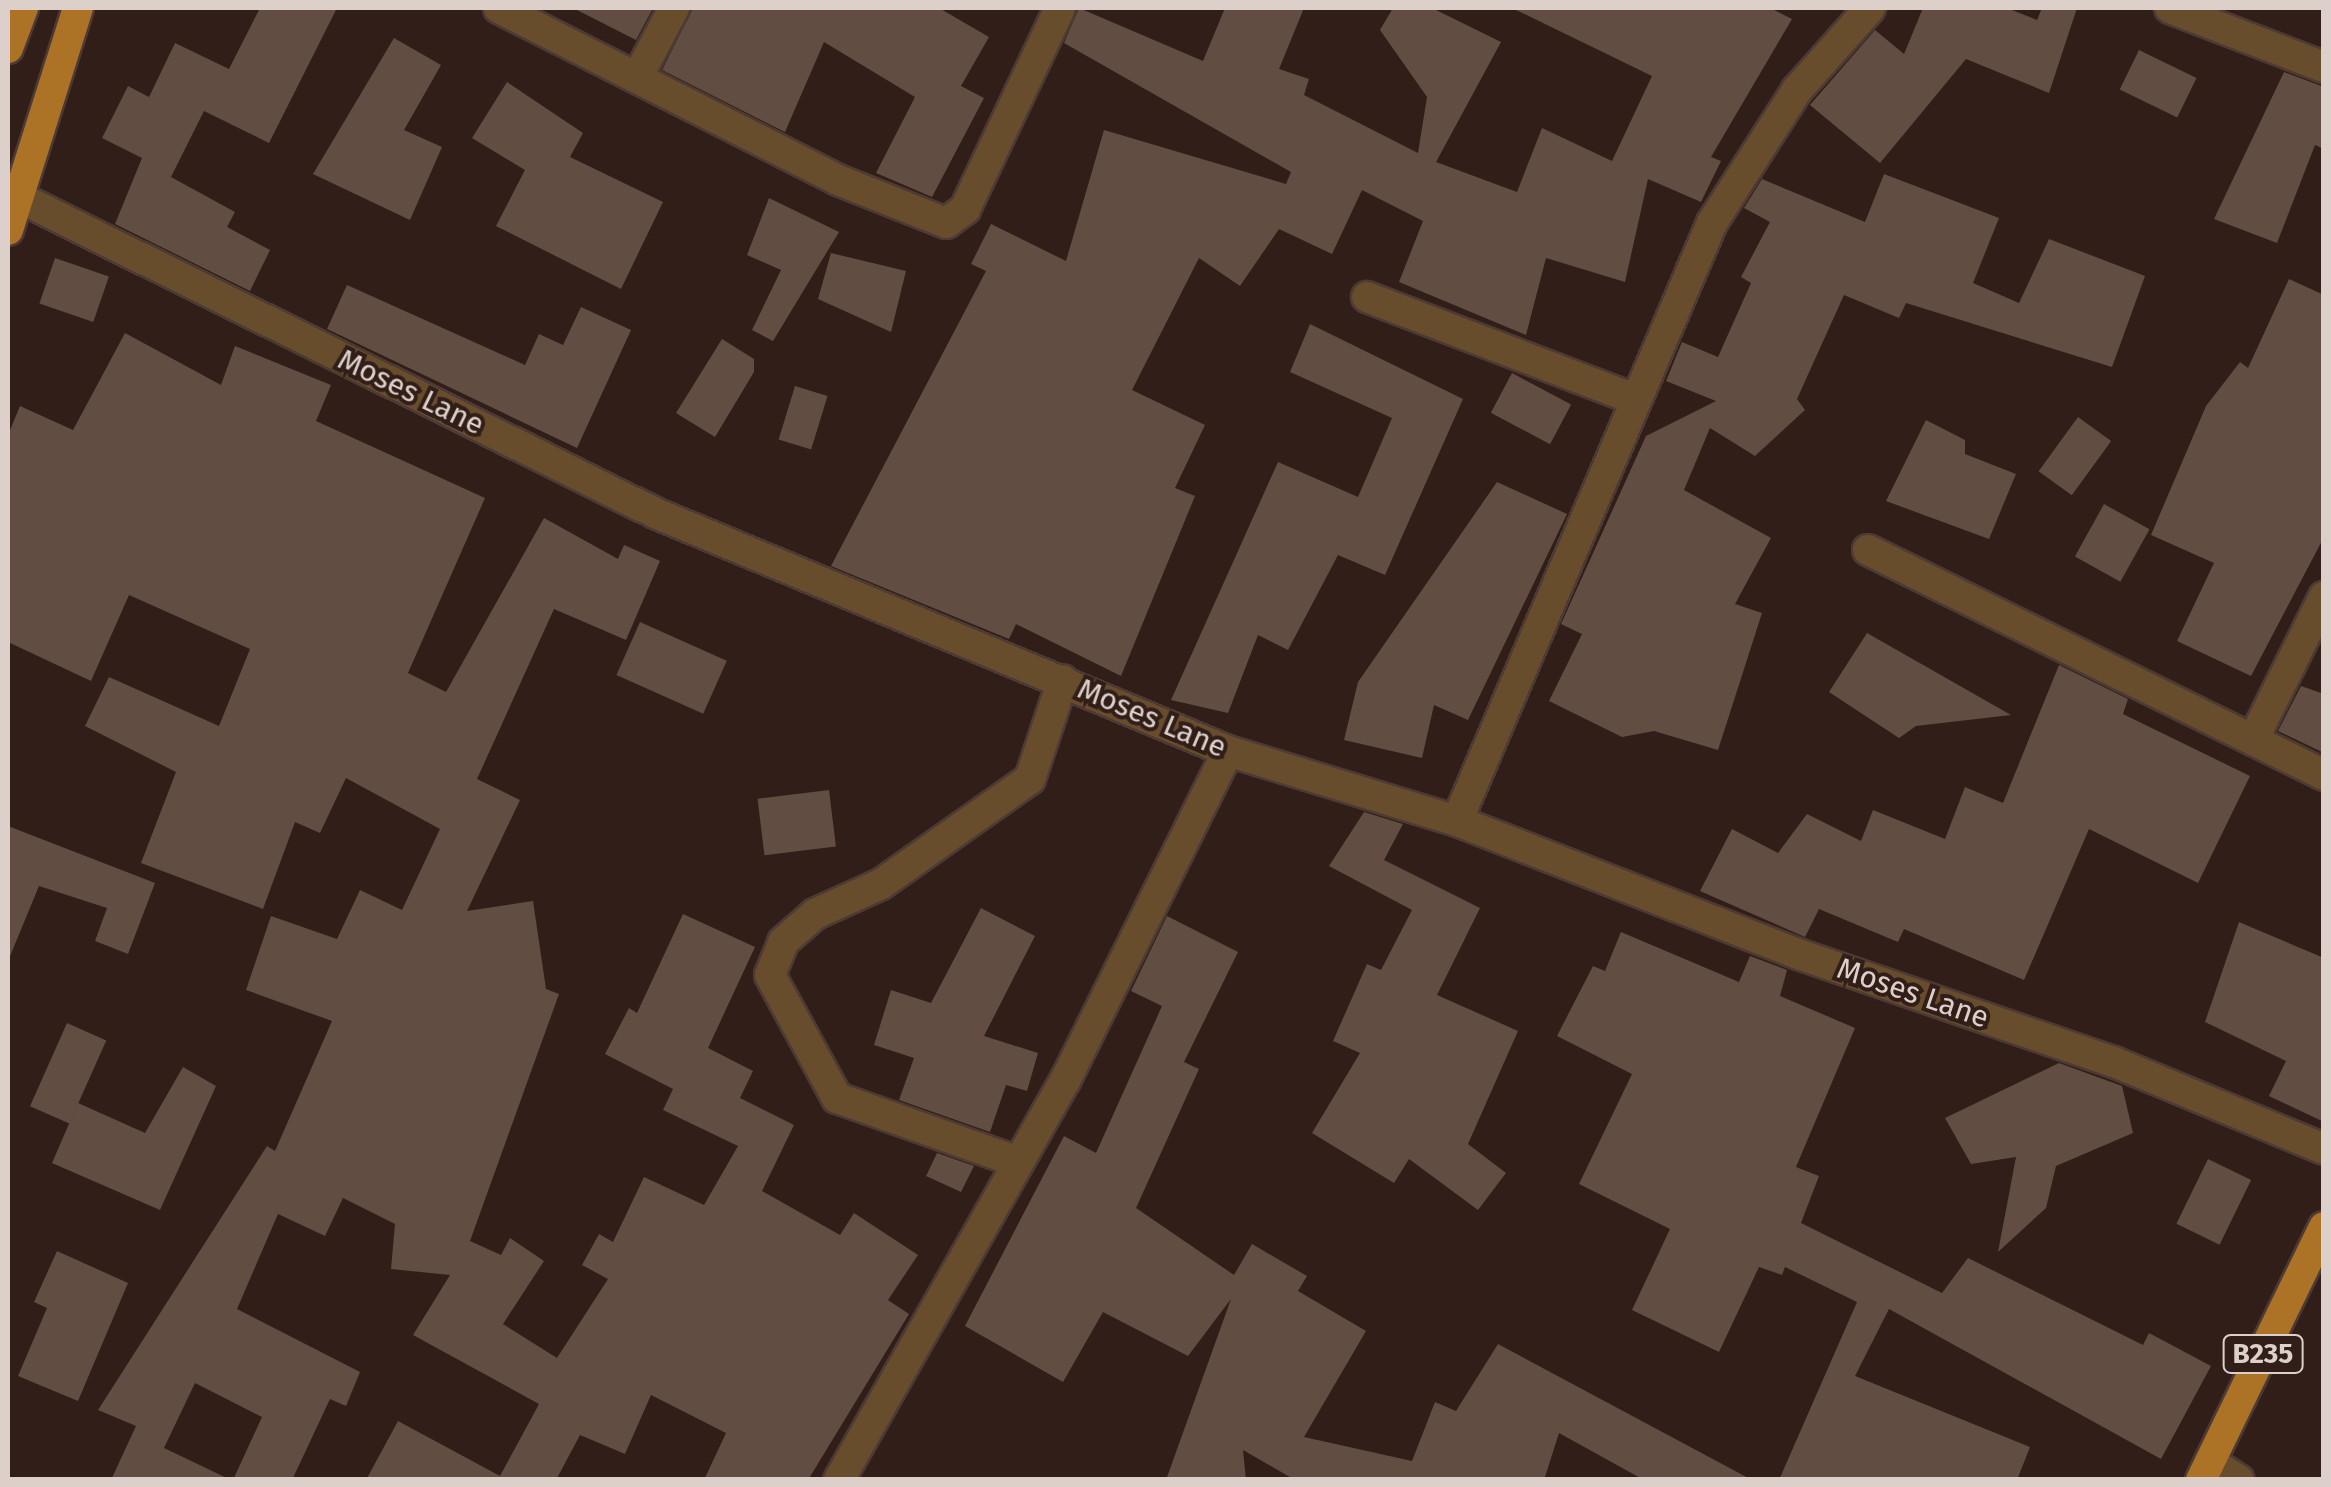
<!DOCTYPE html>
<html>
<head>
<meta charset="utf-8">
<style>
  body { margin:0 }
  #map { position:relative; width:2331px; height:1487px; overflow:hidden; background:#311e18; font-family:"Fira Sans",sans-serif }
  div>[style] { position:absolute }
  .building>* { inset:0; background:#614d42; transform-origin:0 0 }
  .roads { filter:drop-shadow(2px 0 #4d3a35) drop-shadow(-2px 0 #4d3a35) drop-shadow(0 2px #4d3a35) drop-shadow(0 -2px #4d3a35) }
  .street>* { height:30px; margin:-15px; padding:0 15px; transform-origin:15px; border-radius:15px; background:#684d2c }
  .primary>* { height:30px; margin:-15px; padding:0 15px; transform-origin:15px; border-radius:15px; background:#ac7327 }
  span { translate:-50% -50%; white-space:nowrap; text-align:center; line-height:1.15; -webkit-text-stroke:8px #311e18; paint-order:stroke }
  .shield-label span { padding:2px 8px; background:#311e18; border:2px solid; border-radius:8px; -webkit-text-stroke-width:0 }
  .shield-label { font-size:28px; color:#ddd0cb; font-weight:700 }
  .street-label { font-size:30px; color:#ddd0cb }
  .frame { position:absolute; inset:0; border:10px solid #ddd0cb; pointer-events:none }
</style>
</head>
<body>
<div id="map">
  <div class="building">
    <div style="clip-path:polygon(260px 8px,337px 8px,269px 143px,204px 111px,171px 177px,235px 212px,227px 227px,270px 250px,250px 291px,115px 224px,142px 158px,102px 138px,128px 86px,149px 97px,175px 43px,229px 69px)"></div>
    <div style="clip-path:polygon(573px 8px,653px 8px,636px 40px)"></div>
    <div style="clip-path:polygon(693px 8px,939px 8px,989px 37px,961px 86px,984px 98px,932px 197px,876px 173px,915px 97px,824px 42px,785px 132px,662px 70px)"></div>
    <div style="clip-path:polygon(1079px 8px,1203px 61px,1225px 8px,1304px 8px,1279px 69px,1309px 79px,1304px 95px,1418px 153px,1427px 97px,1380px 30px,1393px 8px,1432px 8px,1501px 42px,1436px 162px,1517px 192px,1542px 128px,1612px 161px,1652px 76px,1512px 8px,1770px 8px,1792px 19px,1711px 157px,1721px 161px,1701px 202px,1648px 179px,1625px 282px,1546px 258px,1526px 335px,1399px 282px,1423px 221px,1362px 190px,1332px 254px,1279px 229px,1240px 286px,1199px 258px,1132px 390px,1205px 425px,1175px 488px,1195px 496px,1121px 676px,1016px 624px,1009px 639px,831px 566px,986px 271px,971px 264px,991px 224px,1066px 261px,1104px 130px,1286px 184px,1291px 172px,1064px 43px)"></div>
    <div style="clip-path:polygon(1923px 8px,2007px 8px,2037px 20px,2042px 8px,2077px 8px,2049px 93px,1966px 59px,1880px 163px,1810px 105px,1875px 30px,1904px 54px)"></div>
    <div style="clip-path:polygon(394px 38px,441px 65px,404px 130px,442px 147px,410px 220px,313px 174px)"></div>
    <div style="left:2139px;top:50px;width:64px;height:44px;rotate:26deg"></div>
    <div style="clip-path:polygon(2284px 72px,2324px 87px,2324px 149px,2315px 145px,2277px 243px,2214px 219px)"></div>
    <div style="clip-path:polygon(507px 82px,583px 133px,570px 157px,663px 202px,621px 289px,496px 226px,525px 170px,472px 138px)"></div>
    <div style="clip-path:polygon(1884px 174px,1999px 218px,1973px 283px,2019px 303px,2049px 239px,2145px 276px,2112px 367px,1906px 303px,1899px 318px,1844px 295px,1797px 399px,1805px 410px,1755px 456px,1710px 428px,1684px 490px,1771px 538px,1735px 604px,1762px 613px,1718px 750px,1654px 731px,1622px 737px,1549px 701px,1582px 634px,1561px 624px,1646px 436px,1716px 401px,1666px 381px,1682px 342px,1718px 357px,1751px 283px,1741px 277px,1770px 222px,1744px 208px,1762px 179px,1865px 222px)"></div>
    <div style="clip-path:polygon(769px 198px,839px 232px,773px 341px,752px 330px,781px 270px,747px 255px)"></div>
    <div style="clip-path:polygon(831px 253px,906px 271px,891px 332px,818px 299px)"></div>
    <div style="left:55px;top:258px;width:57px;height:48px;rotate:19deg"></div>
    <div style="clip-path:polygon(2289px 279px,2324px 295px,2324px 537px,2251px 676px,2177px 641px,2214px 563px,2151px 535px,2206px 406px,2240px 362px,2248px 368px)"></div>
    <div style="clip-path:polygon(347px 285px,525px 365px,539px 334px,563px 345px,581px 307px,631px 330px,577px 448px,327px 329px)"></div>
    <div style="clip-path:polygon(1310px 324px,1463px 399px,1385px 575px,1338px 555px,1288px 650px,1258px 635px,1228px 713px,1171px 700px,1278px 462px,1358px 497px,1392px 418px,1290px 372px)"></div>
    <div style="clip-path:polygon(125px 333px,221px 385px,235px 346px,331px 385px,316px 421px,485px 498px,408px 673px,446px 692px,544px 518px,618px 559px,624px 545px,660px 561px,626px 640px,554px 609px,477px 779px,520px 800px,467px 911px,533px 901px,546px 989px,559px 994px,470px 1241px,501px 1255px,510px 1238px,544px 1261px,503px 1324px,557px 1358px,608px 1279px,582px 1265px,599px 1234px,613px 1242px,644px 1177px,704px 1205px,738px 1146px,663px 1110px,673px 1089px,605px 1054px,629px 1008px,637px 1013px,683px 914px,755px 947px,708px 1048px,753px 1071px,740px 1098px,794px 1125px,762px 1191px,840px 1235px,854px 1213px,918px 1255px,888px 1300px,909px 1314px,808px 1480px,704px 1480px,726px 1433px,651px 1395px,625px 1454px,580px 1435px,556px 1480px,366px 1480px,398px 1421px,500px 1476px,539px 1404px,413px 1335px,450px 1275px,391px 1269px,395px 1224px,343px 1198px,325px 1236px,278px 1214px,237px 1309px,360px 1372px,346px 1406px,330px 1399px,292px 1480px,233px 1480px,262px 1417px,195px 1383px,164px 1448px,231px 1480px,111px 1480px,136px 1426px,98px 1410px,267px 1146px,275px 1151px,332px 1021px,246px 990px,271px 916px,337px 939px,360px 890px,402px 910px,440px 829px,346px 778px,320px 833px,295px 822px,263px 909px,141px 863px,176px 772px,85px 726px,109px 677px,219px 726px,250px 649px,129px 595px,91px 681px,8px 642px,8px 435px,20px 406px,73px 430px)"></div>
    <div style="clip-path:polygon(722px 339px,754px 359px,754px 372px,715px 437px,676px 413px)"></div>
    <div style="left:1512px;top:373px;width:67px;height:45px;rotate:28deg"></div>
    <div style="left:795px;top:386px;width:34px;height:56px;rotate:17deg"></div>
    <div style="left:2078px;top:417px;width:41px;height:67px;rotate:36deg"></div>
    <div style="clip-path:polygon(1926px 420px,1965px 440px,1965px 454px,2016px 474px,1989px 539px,1886px 501px)"></div>
    <div style="clip-path:polygon(1497px 482px,1567px 514px,1468px 720px,1434px 705px,1422px 758px,1344px 740px,1358px 682px)"></div>
    <div style="left:2104px;top:504px;width:52px;height:60px;rotate:29deg"></div>
    <div style="left:640px;top:622px;width:95px;height:58px;rotate:24deg"></div>
    <div style="clip-path:polygon(1867px 633px,2011px 715px,1916px 726px,1899px 738px,1829px 692px)"></div>
    <div style="clip-path:polygon(2059px 665px,2128px 699px,2123px 714px,2250px 776px,2198px 883px,2089px 829px,2024px 980px,1904px 929px,1898px 942px,1819px 909px,1805px 937px,1700px 891px,1732px 829px,1778px 853px,1807px 814px,1861px 841px,1873px 810px,1945px 839px,1965px 787px,2003px 803px)"></div>
    <div style="clip-path:polygon(2301px 686px,2324px 694px,2324px 753px,2278px 731px)"></div>
    <div style="left:829px;top:790px;width:57px;height:72px;rotate:83deg"></div>
    <div style="clip-path:polygon(1364px 812px,1403px 824px,1384px 860px,1480px 908px,1437px 995px,1518px 1031px,1468px 1144px,1506px 1173px,1478px 1210px,1409px 1159px,1394px 1183px,1312px 1133px,1360px 1053px,1333px 1041px,1367px 964px,1381px 970px,1412px 910px,1329px 866px)"></div>
    <div style="clip-path:polygon(8px 826px,155px 883px,128px 954px,95px 941px,107px 908px,39px 886px,8px 961px)"></div>
    <div style="clip-path:polygon(981px 908px,1035px 936px,984px 1036px,1038px 1053px,1027px 1091px,1006px 1085px,990px 1132px,899px 1100px,914px 1058px,874px 1045px,891px 990px,931px 1003px)"></div>
    <div style="clip-path:polygon(1167px 916px,1238px 952px,1184px 1062px,1199px 1069px,1136px 1208px,1234px 1275px,1252px 1244px,1307px 1276px,1298px 1291px,1366px 1331px,1304px 1437px,1412px 1461px,1435px 1402px,1456px 1411px,1498px 1344px,1752px 1480px,1644px 1480px,1559px 1433px,1544px 1480px,1295px 1480px,1243px 1450px,1246px 1480px,1166px 1480px,1231px 1299px,1188px 1356px,1103px 1312px,1063px 1382px,965px 1326px,1064px 1136px,1096px 1153px,1162px 1006px,1131px 991px)"></div>
    <div style="clip-path:polygon(2239px 922px,2324px 958px,2324px 1122px,2269px 1096px,2286px 1061px,2205px 1022px)"></div>
    <div style="clip-path:polygon(1621px 932px,1739px 982px,1750px 956px,1787px 970px,1780px 996px,1855px 1028px,1796px 1167px,1819px 1176px,1801px 1223px,1942px 1293px,1968px 1258px,2143px 1345px,2149px 1333px,2211px 1366px,2161px 1459px,1889px 1309px,1855px 1376px,2030px 1447px,2017px 1480px,1779px 1480px,1857px 1302px,1785px 1267px,1782px 1275px,1759px 1267px,1719px 1352px,1632px 1310px,1670px 1229px,1579px 1184px,1632px 1074px,1557px 1036px,1593px 966px,1605px 971px)"></div>
    <div style="left:67px;top:1023px;width:43px;height:91px;rotate:24deg"></div>
    <div style="clip-path:polygon(2059px 1063px,2122px 1086px,2133px 1133px,2056px 1166px,2046px 1208px,1998px 1252px,2016px 1157px,1971px 1164px,1945px 1118px)"></div>
    <div style="clip-path:polygon(183px 1067px,216px 1086px,160px 1210px,52px 1163px,78px 1103px,145px 1133px)"></div>
    <div style="clip-path:polygon(937px 1153px,974px 1166px,961px 1192px,926px 1176px)"></div>
    <div style="left:2208px;top:1159px;width:48px;height:72px;rotate:26deg"></div>
    <div style="clip-path:polygon(57px 1251px,128px 1283px,78px 1401px,18px 1376px,47px 1308px,34px 1302px)"></div>
  </div>
  <div class="roads">
    <div class="street">
      <div style="left:499px;top:8px;width:380px;rotate:26.9deg"></div>
      <div style="left:838px;top:180px;width:116px;rotate:21.7deg"></div>
      <div style="left:946px;top:223px;width:24px;rotate:-36deg"></div>
      <div style="left:965px;top:209px;width:222px;rotate:-64.7deg"></div>
      <div style="left:2170px;top:8px;width:165px;rotate:21deg"></div>
      <div style="left:638px;top:76px;width:77px;rotate:-62.1deg"></div>
      <div style="left:18px;top:197px;width:711px;rotate:26.38deg"></div>
      <div style="left:655px;top:513px;width:620px;rotate:22.56deg"></div>
      <div style="left:1228px;top:751px;width:239px;rotate:17deg"></div>
      <div style="left:1457px;top:821px;width:366px;rotate:21.3deg"></div>
      <div style="left:1798px;top:954px;width:334px;rotate:18.9deg"></div>
      <div style="left:2114px;top:1062px;width:227px;rotate:22.5deg"></div>
      <div style="left:1367px;top:297px;width:283px;rotate:20.9deg"></div>
      <div style="left:1868px;top:550px;width:508px;rotate:26.26deg"></div>
      <div style="left:2253px;top:740px;width:160px;rotate:-63.6deg"></div>
      <div style="left:1457px;top:821px;width:650px;rotate:-66.91deg"></div>
      <div style="left:1712px;top:223px;width:158px;rotate:-57.4deg"></div>
      <div style="left:1797px;top:90px;width:110px;rotate:-48.3deg"></div>
      <div style="left:1018px;top:1162px;width:192px;rotate:-160.5deg"></div>
      <div style="left:837px;top:1098px;width:140px;rotate:-118.6deg"></div>
      <div style="left:770px;top:975px;width:35px;rotate:-68deg"></div>
      <div style="left:783px;top:942px;width:43px;rotate:-41.2deg"></div>
      <div style="left:815px;top:914px;width:72px;rotate:-24.4deg"></div>
      <div style="left:881px;top:884px;width:182px;rotate:-35.2deg"></div>
      <div style="left:1030px;top:779px;width:104px;rotate:-71.6deg"></div>
      <div style="left:2211px;top:1462px;width:33px;rotate:33deg"></div>
      <div style="left:839px;top:1480px;width:459px;rotate:-60.5deg"></div>
      <div style="left:1065px;top:1081px;width:368px;rotate:-63.7deg"></div>
    </div>
    <div class="primary">
      <div style="left:8px;top:48px;width:43px;rotate:-69.4deg"></div>
      <div style="left:8px;top:230px;width:233px;rotate:-72.5deg"></div>
      <div style="left:2201px;top:1480px;width:281px;rotate:-64.1deg"></div>
    </div>
  </div>
  <div class="shield-label">
    <span style="left:2263px;top:1354px">B235</span>
  </div>
  <div class="street-label">
    <span style="left:411px;top:392px;rotate:26deg">Moses Lane</span>
    <span style="left:1152px;top:718px;rotate:23deg">Moses Lane</span>
    <span style="left:1913px;top:993px;rotate:19deg">Moses Lane</span>
  </div>
  <div class="frame"></div>
</div>
</body>
</html>
